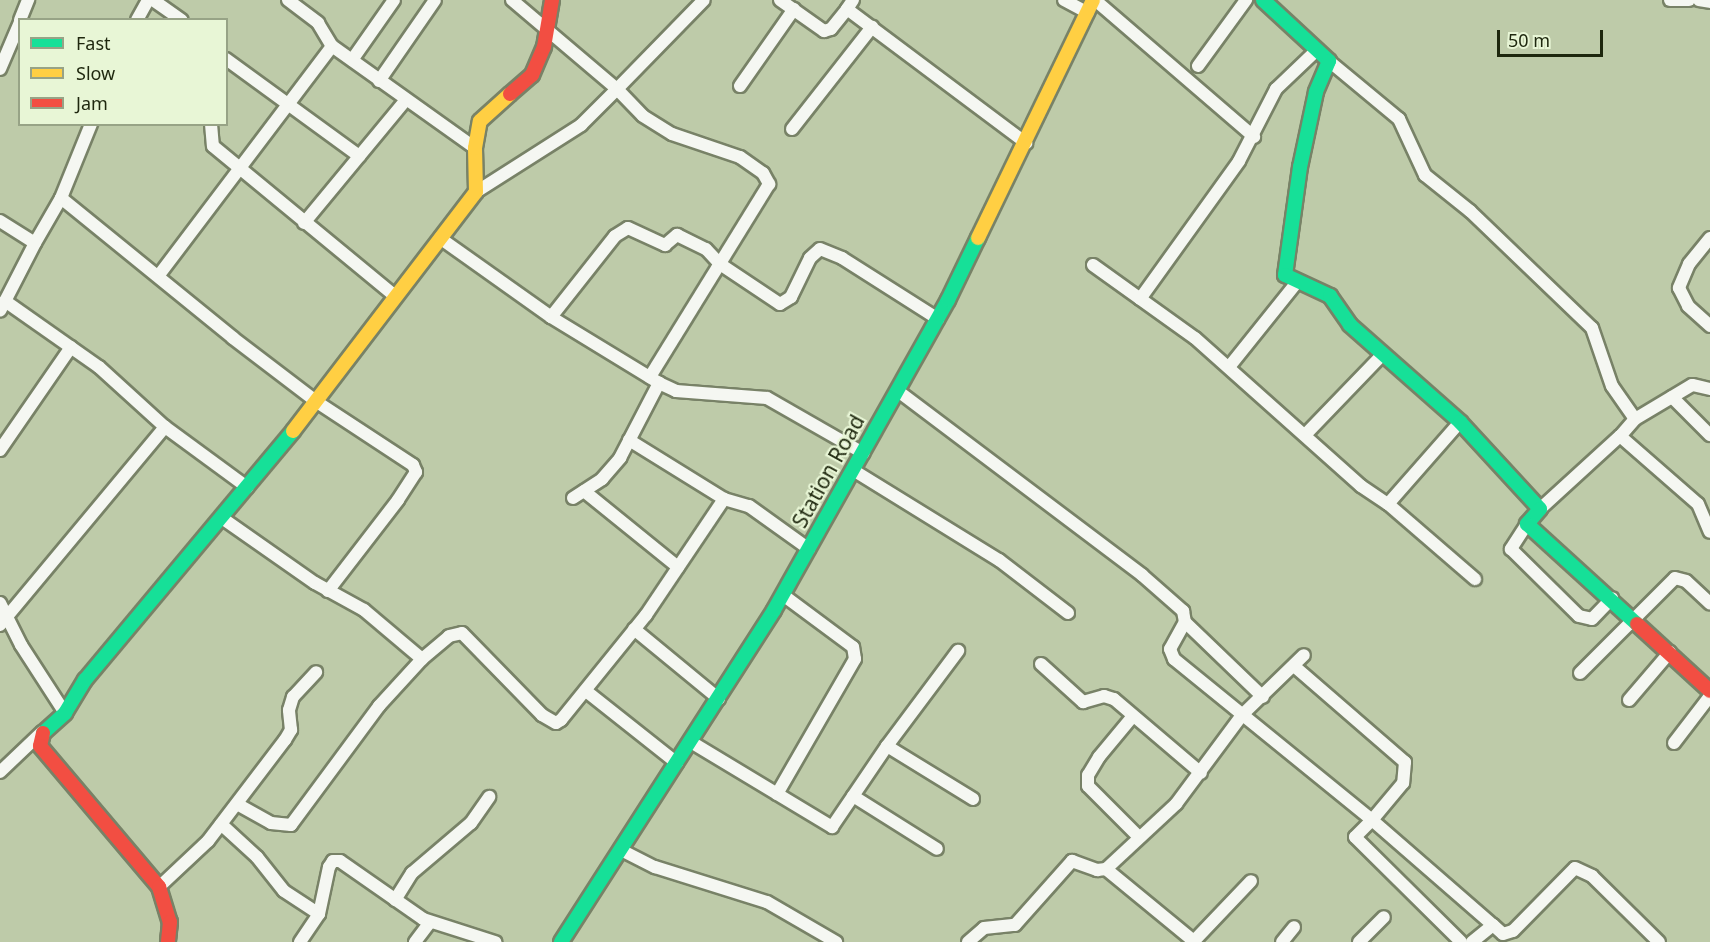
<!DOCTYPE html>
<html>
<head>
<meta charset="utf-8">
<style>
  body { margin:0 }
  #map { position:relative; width:1710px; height:942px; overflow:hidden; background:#becba9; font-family:"Noto Sans",sans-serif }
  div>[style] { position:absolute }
  .roads { filter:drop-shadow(2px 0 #788267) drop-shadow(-2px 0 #788267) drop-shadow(0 2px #788267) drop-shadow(0 -2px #788267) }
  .street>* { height:12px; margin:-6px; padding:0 6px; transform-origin:6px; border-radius:6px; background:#f5f7f2 }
  .fast>* { height:14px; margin:-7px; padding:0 7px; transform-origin:7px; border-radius:7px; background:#16e098 }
  .slow>* { height:14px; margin:-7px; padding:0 7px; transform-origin:7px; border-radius:7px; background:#ffcf43 }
  .jam>* { height:14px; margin:-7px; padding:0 7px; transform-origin:7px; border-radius:7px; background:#f24e42 }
  span { translate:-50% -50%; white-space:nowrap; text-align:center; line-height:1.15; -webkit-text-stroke:4.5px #e8f6d6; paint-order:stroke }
  .street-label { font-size:21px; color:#1e270e }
  .legend { position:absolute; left:18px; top:18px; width:210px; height:108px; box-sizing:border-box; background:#e8f6d6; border:2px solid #97a386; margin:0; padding:8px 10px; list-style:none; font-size:18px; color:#1e270e }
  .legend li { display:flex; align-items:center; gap:12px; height:30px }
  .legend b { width:30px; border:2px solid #97a386 }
  .scale { position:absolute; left:1497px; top:30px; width:106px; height:27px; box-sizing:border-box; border:3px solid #1e270e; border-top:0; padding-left:8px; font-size:18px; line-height:21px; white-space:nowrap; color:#1e270e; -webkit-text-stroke:4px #e8f6d6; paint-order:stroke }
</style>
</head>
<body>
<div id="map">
  <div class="roads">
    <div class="street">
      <div style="left:153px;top:0;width:35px;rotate:35deg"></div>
      <div style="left:288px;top:0;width:38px;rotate:37deg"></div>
      <div style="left:318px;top:23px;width:27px;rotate:59deg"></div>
      <div style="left:332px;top:46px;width:176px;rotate:35.5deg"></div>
      <div style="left:512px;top:0;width:138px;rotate:40.3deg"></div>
      <div style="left:617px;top:89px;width:124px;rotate:-45.7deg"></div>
      <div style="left:780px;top:0;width:54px;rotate:35.2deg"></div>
      <div style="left:824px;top:31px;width:7px;rotate:-16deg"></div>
      <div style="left:831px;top:29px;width:26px;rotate:-51deg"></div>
      <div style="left:853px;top:0;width:11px;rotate:124deg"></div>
      <div style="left:847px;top:9px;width:224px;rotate:36.8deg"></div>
      <div style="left:1064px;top:0;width:27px;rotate:28deg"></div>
      <div style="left:1095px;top:0;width:210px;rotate:40.7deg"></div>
      <div style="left:1670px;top:0;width:19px"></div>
      <div style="left:1699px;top:0;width:11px;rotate:10deg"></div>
      <div style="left:20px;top:20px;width:22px;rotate:-68deg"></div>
      <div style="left:137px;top:20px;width:23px;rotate:-61deg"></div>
      <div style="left:226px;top:59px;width:165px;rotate:36.1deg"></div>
      <div style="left:352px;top:60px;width:73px;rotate:-55deg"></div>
      <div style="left:1329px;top:61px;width:91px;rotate:39.6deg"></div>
      <div style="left:1399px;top:119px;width:62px;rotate:65.1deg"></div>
      <div style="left:1425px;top:175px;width:58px;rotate:38.7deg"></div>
      <div style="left:1470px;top:211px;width:169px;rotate:43.8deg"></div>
      <div style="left:1592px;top:328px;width:61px;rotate:71deg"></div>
      <div style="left:1612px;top:386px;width:40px;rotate:55.1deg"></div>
      <div style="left:1198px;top:66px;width:82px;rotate:-54deg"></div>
      <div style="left:0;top:69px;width:51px;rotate:-66.9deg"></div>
      <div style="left:379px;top:81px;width:98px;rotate:-55.3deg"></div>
      <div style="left:740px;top:86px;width:94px;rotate:-55deg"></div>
      <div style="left:211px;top:124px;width:22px;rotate:85deg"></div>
      <div style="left:213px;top:146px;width:237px;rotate:39.5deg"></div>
      <div style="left:792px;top:129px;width:130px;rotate:-51.9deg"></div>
      <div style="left:476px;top:192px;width:125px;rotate:-32.5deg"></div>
      <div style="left:581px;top:125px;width:51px;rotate:-45deg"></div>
      <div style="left:617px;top:89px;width:37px;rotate:46deg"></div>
      <div style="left:643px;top:116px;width:34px;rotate:32deg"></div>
      <div style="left:672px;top:134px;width:72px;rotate:18.7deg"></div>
      <div style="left:740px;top:157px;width:28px;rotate:35deg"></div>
      <div style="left:763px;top:173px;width:13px;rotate:61deg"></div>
      <div style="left:769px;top:184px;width:227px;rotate:121.7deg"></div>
      <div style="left:61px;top:198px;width:222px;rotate:39.1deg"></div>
      <div style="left:233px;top:338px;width:106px;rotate:37.3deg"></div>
      <div style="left:317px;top:402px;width:115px;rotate:33.3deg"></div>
      <div style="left:413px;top:465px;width:8px;rotate:67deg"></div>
      <div style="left:416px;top:472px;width:33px;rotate:123deg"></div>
      <div style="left:398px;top:500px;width:115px;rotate:127.6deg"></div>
      <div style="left:0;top:221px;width:41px;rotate:32.2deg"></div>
      <div style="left:35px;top:243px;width:76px;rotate:117.2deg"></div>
      <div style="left:304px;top:223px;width:158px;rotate:-50.4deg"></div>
      <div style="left:440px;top:238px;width:136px;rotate:35.4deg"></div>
      <div style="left:551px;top:317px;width:127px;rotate:31.4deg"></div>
      <div style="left:659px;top:383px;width:19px;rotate:25deg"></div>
      <div style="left:676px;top:391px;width:91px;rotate:4.4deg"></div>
      <div style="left:767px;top:398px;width:111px;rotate:29.8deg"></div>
      <div style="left:1710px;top:238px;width:33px;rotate:129deg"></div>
      <div style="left:1689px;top:264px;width:26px;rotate:113deg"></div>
      <div style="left:1679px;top:288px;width:20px;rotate:63deg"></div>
      <div style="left:1688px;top:306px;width:30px;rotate:42deg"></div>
      <div style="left:35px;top:243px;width:52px;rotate:-60deg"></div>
      <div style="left:61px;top:198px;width:80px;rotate:-67.9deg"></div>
      <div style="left:1093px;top:265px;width:125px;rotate:35.6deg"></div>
      <div style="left:1195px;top:338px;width:222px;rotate:41.7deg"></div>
      <div style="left:1361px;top:486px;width:32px;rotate:34deg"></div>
      <div style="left:1388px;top:504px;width:109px;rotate:-48.7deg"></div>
      <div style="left:159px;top:275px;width:287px;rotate:-52.9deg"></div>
      <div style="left:1140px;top:299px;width:170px;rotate:-54.3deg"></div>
      <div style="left:1239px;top:161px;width:81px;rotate:-62.8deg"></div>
      <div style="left:1276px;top:89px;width:57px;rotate:-43.6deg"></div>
      <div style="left:5px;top:301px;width:115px;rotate:35.1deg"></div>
      <div style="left:99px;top:367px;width:89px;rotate:42.3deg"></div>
      <div style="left:165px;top:427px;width:102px;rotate:36.2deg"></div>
      <div style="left:551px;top:317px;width:103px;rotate:-51.7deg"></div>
      <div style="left:615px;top:236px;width:15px;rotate:-32deg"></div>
      <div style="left:628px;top:228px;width:41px;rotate:24.7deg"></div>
      <div style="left:665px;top:245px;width:16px;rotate:-40deg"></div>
      <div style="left:677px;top:235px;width:32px;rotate:26deg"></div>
      <div style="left:706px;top:249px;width:21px;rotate:47deg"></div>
      <div style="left:720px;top:264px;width:72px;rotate:33.7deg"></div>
      <div style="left:780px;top:304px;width:13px;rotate:-32deg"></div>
      <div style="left:791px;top:297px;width:43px;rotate:-64deg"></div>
      <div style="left:810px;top:258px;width:13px;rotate:-42deg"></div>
      <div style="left:820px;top:249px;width:24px;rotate:22deg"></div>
      <div style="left:842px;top:258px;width:114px;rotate:32.4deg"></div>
      <div style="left:1229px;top:367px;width:109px;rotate:-51.3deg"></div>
      <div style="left:1710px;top:389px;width:18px;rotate:-167deg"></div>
      <div style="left:1692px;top:385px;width:66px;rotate:149.2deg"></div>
      <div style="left:1635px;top:419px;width:23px;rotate:131deg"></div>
      <div style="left:1620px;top:436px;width:103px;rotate:41.1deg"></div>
      <div style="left:1698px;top:504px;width:30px;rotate:67deg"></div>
      <div style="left:898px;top:391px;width:306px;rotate:37deg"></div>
      <div style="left:1142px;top:575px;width:55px;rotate:41.3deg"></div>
      <div style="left:1183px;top:611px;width:11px;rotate:80deg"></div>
      <div style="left:1185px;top:622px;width:108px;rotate:43.9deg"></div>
      <div style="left:1672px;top:397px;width:54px;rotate:45deg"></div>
      <div style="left:1305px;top:435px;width:112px;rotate:-46.1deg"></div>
      <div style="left:629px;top:440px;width:112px;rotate:31.8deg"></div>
      <div style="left:724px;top:499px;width:26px;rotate:16deg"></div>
      <div style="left:749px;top:506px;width:74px;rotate:35.6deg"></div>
      <div style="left:0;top:450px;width:125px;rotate:-55.4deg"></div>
      <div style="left:853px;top:470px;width:172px;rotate:31.7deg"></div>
      <div style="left:999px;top:560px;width:87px;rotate:37.5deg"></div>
      <div style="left:584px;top:491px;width:121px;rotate:39deg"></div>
      <div style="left:573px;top:498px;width:35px;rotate:-33deg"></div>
      <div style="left:602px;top:479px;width:28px;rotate:-49deg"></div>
      <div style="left:620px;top:458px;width:85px;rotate:-62.5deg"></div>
      <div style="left:1388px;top:504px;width:115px;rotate:40.8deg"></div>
      <div style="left:1540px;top:509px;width:108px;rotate:-42.4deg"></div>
      <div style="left:222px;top:518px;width:113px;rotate:35deg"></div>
      <div style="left:315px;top:583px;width:56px;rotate:28.9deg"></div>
      <div style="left:364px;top:610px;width:76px;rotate:40.2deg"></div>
      <div style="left:1527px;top:524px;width:30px;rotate:123deg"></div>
      <div style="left:1511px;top:549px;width:95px;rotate:44.6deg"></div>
      <div style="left:1579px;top:616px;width:13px;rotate:13deg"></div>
      <div style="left:1592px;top:619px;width:29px;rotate:-46deg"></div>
      <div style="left:0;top:603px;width:47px;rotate:63.4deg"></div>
      <div style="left:21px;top:645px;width:81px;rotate:57.1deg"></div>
      <div style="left:1185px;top:622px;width:31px;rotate:119deg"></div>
      <div style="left:1170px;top:649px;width:11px;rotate:68deg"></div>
      <div style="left:1174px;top:659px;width:255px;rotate:39.1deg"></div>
      <div style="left:1372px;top:820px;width:24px;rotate:135deg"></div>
      <div style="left:1355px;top:837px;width:149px;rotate:44.7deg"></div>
      <div style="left:0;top:625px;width:258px;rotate:-50.2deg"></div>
      <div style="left:634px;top:629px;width:110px;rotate:39.5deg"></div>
      <div style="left:1041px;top:664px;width:57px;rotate:42.1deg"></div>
      <div style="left:1083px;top:702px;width:22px;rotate:-16deg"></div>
      <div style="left:1104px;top:696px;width:10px;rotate:17deg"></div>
      <div style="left:1114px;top:699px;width:114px;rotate:40.4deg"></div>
      <div style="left:1294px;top:666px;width:147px;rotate:40.9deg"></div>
      <div style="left:1405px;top:762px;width:21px;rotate:95deg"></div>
      <div style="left:1403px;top:783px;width:48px;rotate:130deg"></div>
      <div style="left:1372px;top:820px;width:160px;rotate:41deg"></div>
      <div style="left:1580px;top:673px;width:134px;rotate:-45deg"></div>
      <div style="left:1675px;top:578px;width:11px;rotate:15deg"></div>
      <div style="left:1686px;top:581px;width:33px;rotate:43deg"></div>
      <div style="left:586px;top:691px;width:116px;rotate:38.4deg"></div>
      <div style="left:1629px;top:700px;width:63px;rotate:-49.5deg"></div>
      <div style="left:1133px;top:716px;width:53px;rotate:129.7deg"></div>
      <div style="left:1099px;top:757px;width:21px;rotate:121deg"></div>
      <div style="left:1088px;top:775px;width:11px;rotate:90deg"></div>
      <div style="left:1088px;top:786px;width:72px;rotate:45deg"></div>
      <div style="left:691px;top:742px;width:165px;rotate:31.1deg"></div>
      <div style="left:832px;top:827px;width:98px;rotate:-55.8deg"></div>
      <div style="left:887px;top:746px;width:101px;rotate:31.6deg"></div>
      <div style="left:1674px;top:743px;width:59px;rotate:-52.5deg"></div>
      <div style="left:887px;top:746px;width:119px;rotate:-53.2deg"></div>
      <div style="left:0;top:772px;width:58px;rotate:-43.6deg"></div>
      <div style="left:777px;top:794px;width:156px;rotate:-60deg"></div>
      <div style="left:855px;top:659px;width:12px;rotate:-99deg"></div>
      <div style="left:853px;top:647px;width:87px;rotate:-143.4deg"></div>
      <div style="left:853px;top:796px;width:99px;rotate:32.2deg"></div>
      <div style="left:237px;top:804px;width:39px;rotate:29deg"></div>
      <div style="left:271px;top:823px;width:20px;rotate:6deg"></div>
      <div style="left:291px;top:825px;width:148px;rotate:-53.5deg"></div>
      <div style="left:379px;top:706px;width:64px;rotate:-47.5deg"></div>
      <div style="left:422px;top:659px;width:35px;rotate:-40deg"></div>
      <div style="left:449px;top:636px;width:13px;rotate:-13deg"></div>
      <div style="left:462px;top:633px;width:115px;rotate:45.7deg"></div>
      <div style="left:542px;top:715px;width:16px;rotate:30deg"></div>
      <div style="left:556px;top:723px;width:6px;rotate:-31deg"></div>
      <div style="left:561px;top:720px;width:135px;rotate:-51deg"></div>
      <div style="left:646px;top:615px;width:140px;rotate:-56.1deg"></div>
      <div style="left:221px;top:824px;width:49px;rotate:42.5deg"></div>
      <div style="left:257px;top:857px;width:43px;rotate:51.5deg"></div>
      <div style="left:284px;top:891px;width:42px;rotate:33.3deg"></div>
      <div style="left:621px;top:850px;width:38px;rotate:27deg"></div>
      <div style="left:655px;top:867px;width:117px;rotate:17.4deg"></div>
      <div style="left:767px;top:902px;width:80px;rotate:30.1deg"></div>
      <div style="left:1106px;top:869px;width:115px;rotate:39.4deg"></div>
      <div style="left:159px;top:887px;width:67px;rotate:-43.2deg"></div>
      <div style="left:208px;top:841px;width:127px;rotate:-52.7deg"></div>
      <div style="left:285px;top:740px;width:12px;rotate:-59deg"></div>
      <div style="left:291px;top:730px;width:20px;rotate:-96deg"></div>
      <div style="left:289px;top:710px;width:14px;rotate:-73deg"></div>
      <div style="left:293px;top:697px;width:34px;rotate:-47deg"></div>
      <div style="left:395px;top:900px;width:32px;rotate:-58deg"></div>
      <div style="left:412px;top:873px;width:77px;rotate:-40.3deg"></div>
      <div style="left:471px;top:823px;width:32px;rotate:-55deg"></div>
      <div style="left:300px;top:942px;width:34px;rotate:-56deg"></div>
      <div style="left:319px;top:914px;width:48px;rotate:-78deg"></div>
      <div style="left:329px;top:867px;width:7px;rotate:-56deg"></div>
      <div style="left:333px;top:861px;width:7px"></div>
      <div style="left:340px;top:861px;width:101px;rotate:34.9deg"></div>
      <div style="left:423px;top:919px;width:76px;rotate:17.7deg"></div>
      <div style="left:415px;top:942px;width:25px;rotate:-53deg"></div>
      <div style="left:968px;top:942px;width:21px;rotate:-41deg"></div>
      <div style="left:984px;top:928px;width:31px;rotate:-6deg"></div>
      <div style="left:1015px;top:925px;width:86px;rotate:-48.3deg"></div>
      <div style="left:1072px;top:861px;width:27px;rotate:20deg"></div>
      <div style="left:1097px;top:870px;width:9px;rotate:-6deg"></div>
      <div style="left:1106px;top:869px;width:96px;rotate:-42.9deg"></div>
      <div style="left:1176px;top:804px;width:111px;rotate:-53.4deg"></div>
      <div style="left:1242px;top:715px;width:86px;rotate:-44.1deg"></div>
      <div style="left:1193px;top:942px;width:84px;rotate:-46.4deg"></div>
      <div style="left:1282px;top:942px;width:19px;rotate:-51deg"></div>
      <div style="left:1359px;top:942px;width:35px;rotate:-45deg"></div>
      <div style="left:1472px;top:942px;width:27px;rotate:-39deg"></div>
      <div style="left:1493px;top:925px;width:13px;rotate:42deg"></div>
      <div style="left:1503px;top:934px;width:10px;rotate:-17deg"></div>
      <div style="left:1513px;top:931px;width:88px;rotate:-45.5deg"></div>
      <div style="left:1575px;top:868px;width:19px;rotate:25deg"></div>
      <div style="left:1592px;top:876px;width:94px;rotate:44.6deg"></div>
    </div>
    <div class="fast">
      <div style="left:1263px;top:0;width:90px;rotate:42.7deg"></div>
      <div style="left:1329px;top:61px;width:34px;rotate:113deg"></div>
      <div style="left:1316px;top:92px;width:77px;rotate:102deg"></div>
      <div style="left:1300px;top:167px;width:109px;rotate:97.9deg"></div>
      <div style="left:1285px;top:275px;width:50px;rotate:25deg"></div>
      <div style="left:1330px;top:296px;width:35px;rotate:55deg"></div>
      <div style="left:1350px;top:325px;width:147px;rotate:41.4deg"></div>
      <div style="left:1460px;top:422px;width:118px;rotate:47.4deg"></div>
      <div style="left:1540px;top:509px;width:20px;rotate:131deg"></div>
      <div style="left:1527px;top:524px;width:149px;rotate:42.3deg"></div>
      <div style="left:43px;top:733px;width:30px;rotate:-42deg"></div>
      <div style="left:65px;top:713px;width:39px;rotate:-59deg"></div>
      <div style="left:85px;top:680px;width:324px;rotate:-50.1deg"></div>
      <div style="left:561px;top:942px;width:394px;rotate:-57.3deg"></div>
      <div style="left:774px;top:610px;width:355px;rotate:-60.7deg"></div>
      <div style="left:948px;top:300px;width:69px;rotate:-64.2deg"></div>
    </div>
    <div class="slow">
      <div style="left:978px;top:238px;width:264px;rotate:-64.2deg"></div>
      <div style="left:293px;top:431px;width:301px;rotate:-52.6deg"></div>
      <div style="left:476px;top:192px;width:44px;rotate:-91.3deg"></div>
      <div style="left:475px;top:148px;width:27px;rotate:-80deg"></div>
      <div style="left:480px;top:121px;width:40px;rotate:-42deg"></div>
    </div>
    <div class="jam">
      <div style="left:510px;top:94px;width:29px;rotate:-41deg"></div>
      <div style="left:532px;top:75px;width:30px;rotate:-67deg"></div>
      <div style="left:544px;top:47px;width:48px;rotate:-80.3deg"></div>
      <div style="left:1637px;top:624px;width:99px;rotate:42.5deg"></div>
      <div style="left:43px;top:733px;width:13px;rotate:103deg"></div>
      <div style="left:40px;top:746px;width:185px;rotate:49.8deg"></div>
      <div style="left:159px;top:887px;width:37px;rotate:73deg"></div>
      <div style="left:170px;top:922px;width:20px;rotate:96deg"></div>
    </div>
  </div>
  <div class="street-label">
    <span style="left:828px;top:471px;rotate:-61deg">Station Road</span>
  </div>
  <ul class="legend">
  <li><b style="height:8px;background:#16e098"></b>Fast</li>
  <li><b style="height:8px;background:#ffcf43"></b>Slow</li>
  <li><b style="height:8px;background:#f24e42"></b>Jam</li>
  </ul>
  <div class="scale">50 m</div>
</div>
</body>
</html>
